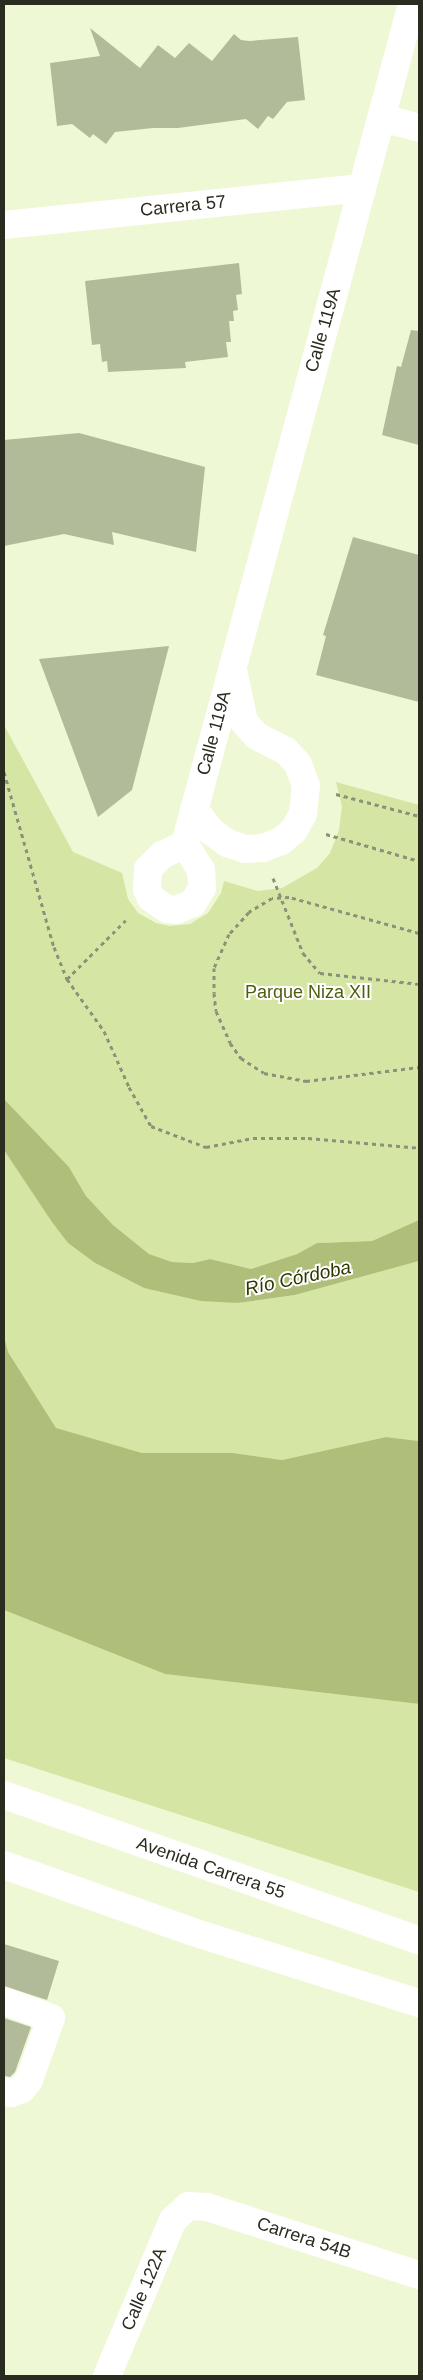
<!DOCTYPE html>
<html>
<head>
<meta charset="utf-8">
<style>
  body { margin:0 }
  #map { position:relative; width:423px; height:2380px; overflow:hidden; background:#eef8d4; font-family:Arial,sans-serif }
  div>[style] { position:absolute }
  .green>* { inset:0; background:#d5e5a3 }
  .water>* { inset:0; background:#afbf79 }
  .building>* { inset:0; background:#b2bb99 }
  .path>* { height:3px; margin-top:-1.5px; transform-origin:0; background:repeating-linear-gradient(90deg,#8c927a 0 4px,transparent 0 8px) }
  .street>* { height:28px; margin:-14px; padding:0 14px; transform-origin:14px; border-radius:14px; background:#fff }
  .primary>* { height:28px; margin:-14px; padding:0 14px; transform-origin:14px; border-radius:14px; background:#fff }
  span { translate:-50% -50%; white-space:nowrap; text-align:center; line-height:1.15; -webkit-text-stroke:4px #fff; paint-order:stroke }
  .street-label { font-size:18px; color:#292c1f }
  .park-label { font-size:18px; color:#505d0f }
  .water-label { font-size:19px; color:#2f3701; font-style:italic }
  .frame { position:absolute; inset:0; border:5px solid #292c1f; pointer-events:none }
</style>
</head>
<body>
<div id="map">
  <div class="green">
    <div style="clip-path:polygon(4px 725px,73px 852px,122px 873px,128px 899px,138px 913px,156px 923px,169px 926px,190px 924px,208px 913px,221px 893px,224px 881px,258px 891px,282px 888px,317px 868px,330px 853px,339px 830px,342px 806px,336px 782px,419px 805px,419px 1220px,372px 1241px,317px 1243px,297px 1254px,251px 1269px,210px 1259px,193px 1263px,172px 1262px,149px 1254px,113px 1225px,86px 1196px,69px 1167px,4px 1099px)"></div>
    <div style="clip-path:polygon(4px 1150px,68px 1243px,95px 1263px,144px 1288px,238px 1303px,295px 1295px,419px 1261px,419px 1441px,386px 1437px,282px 1460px,233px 1453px,142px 1453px,56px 1429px,8px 1352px,4px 1336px)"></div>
    <div style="clip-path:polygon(4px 1610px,165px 1674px,419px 1704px,419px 1892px,4px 1758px)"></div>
  </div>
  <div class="water">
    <div style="clip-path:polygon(4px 1099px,69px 1167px,86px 1196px,113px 1225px,149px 1254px,172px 1262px,193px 1263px,210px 1259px,251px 1269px,297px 1254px,317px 1243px,372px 1241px,419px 1220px,419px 1261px,295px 1295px,238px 1303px,201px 1301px,144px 1288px,95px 1263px,68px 1243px,52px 1222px,4px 1150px)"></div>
    <div style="clip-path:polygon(4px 1336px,8px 1352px,56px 1428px,142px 1453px,233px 1453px,282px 1460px,386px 1437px,419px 1441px,419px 1704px,165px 1674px,4px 1610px)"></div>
  </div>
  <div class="building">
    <div style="clip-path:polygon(90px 28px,140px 68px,158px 45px,175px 58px,189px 43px,212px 61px,234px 34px,241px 40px,249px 41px,298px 37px,305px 100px,287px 102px,273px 119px,268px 116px,258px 129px,246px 119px,178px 128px,153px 128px,115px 132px,106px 144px,93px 134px,90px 138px,72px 124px,57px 126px,50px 63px,100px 56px)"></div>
    <div style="clip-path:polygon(239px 263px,242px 294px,236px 295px,238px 310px,233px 311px,234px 321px,229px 321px,231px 342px,226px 342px,228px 357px,185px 362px,186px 368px,108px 372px,107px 361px,102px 362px,100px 344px,92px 345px,85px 281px)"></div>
    <div style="clip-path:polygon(411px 330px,419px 331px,419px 445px,382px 435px,397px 366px,401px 367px)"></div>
    <div style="clip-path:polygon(79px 433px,205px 467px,196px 552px,112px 532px,114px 545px,64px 534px,4px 546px,4px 440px)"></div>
    <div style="clip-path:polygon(353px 537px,419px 555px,419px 702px,316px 675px,326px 636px,323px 635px)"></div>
    <div style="clip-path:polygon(169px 646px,132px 790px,98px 817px,39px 659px)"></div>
    <div style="clip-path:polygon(4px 1944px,59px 1961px,47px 2000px,4px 1986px)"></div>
    <div style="clip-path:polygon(4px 2018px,31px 2027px,15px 2072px,10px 2077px,4px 2076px)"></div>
  </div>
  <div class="path">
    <div style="left:4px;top:772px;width:182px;rotate:74.1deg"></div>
    <div style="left:54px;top:947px;width:35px;rotate:68deg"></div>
    <div style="left:67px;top:979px;width:64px;rotate:54.6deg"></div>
    <div style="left:104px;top:1031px;width:61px;rotate:65.9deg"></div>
    <div style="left:129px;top:1087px;width:45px;rotate:60.6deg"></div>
    <div style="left:151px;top:1126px;width:59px;rotate:20.9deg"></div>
    <div style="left:206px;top:1147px;width:48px;rotate:-10.8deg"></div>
    <div style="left:253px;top:1138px;width:55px"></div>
    <div style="left:308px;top:1138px;width:111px;rotate:5.1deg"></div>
    <div style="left:336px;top:794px;width:86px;rotate:14.8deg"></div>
    <div style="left:326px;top:834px;width:97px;rotate:16.2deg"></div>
    <div style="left:273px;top:878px;width:81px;rotate:68.2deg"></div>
    <div style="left:303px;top:953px;width:26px;rotate:50deg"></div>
    <div style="left:320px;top:973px;width:100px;rotate:6.3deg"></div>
    <div style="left:419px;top:933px;width:135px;rotate:-164.5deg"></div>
    <div style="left:289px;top:897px;width:17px;rotate:177deg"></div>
    <div style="left:272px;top:898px;width:27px;rotate:149deg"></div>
    <div style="left:249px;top:912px;width:30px;rotate:132deg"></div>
    <div style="left:229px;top:934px;width:37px;rotate:114deg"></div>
    <div style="left:214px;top:968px;width:25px;rotate:90deg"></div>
    <div style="left:214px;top:993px;width:18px;rotate:84deg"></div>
    <div style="left:216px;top:1011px;width:35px;rotate:66deg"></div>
    <div style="left:230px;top:1043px;width:19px;rotate:54deg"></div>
    <div style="left:241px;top:1058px;width:27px;rotate:33deg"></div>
    <div style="left:264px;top:1073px;width:43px;rotate:10.8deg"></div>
    <div style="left:306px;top:1081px;width:114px;rotate:-7.1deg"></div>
    <div style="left:67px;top:979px;width:83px;rotate:-45deg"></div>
  </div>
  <div class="street">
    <div style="left:382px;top:118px;width:38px;rotate:15deg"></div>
    <div style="left:4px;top:225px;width:360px;rotate:-5.9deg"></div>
    <div style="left:194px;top:809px;width:29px;rotate:52deg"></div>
    <div style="left:212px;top:832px;width:19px;rotate:36deg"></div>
    <div style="left:227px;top:843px;width:19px;rotate:18deg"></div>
    <div style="left:245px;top:849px;width:18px;rotate:-3deg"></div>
    <div style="left:263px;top:848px;width:19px;rotate:-21deg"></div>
    <div style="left:281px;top:841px;width:17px;rotate:-40deg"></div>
    <div style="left:294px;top:830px;width:18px;rotate:-61deg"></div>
    <div style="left:303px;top:814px;width:28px;rotate:-84deg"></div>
    <div style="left:306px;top:786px;width:23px;rotate:-110deg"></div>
    <div style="left:298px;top:764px;width:18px;rotate:-133deg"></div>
    <div style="left:286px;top:751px;width:33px;rotate:-153deg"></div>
    <div style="left:257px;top:736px;width:19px;rotate:-133deg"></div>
    <div style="left:244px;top:722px;width:49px;rotate:-101.8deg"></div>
    <div style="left:185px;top:844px;width:25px;rotate:154deg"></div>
    <div style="left:162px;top:855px;width:20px;rotate:135deg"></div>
    <div style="left:148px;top:869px;width:20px;rotate:93deg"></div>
    <div style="left:147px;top:889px;width:10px;rotate:66deg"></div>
    <div style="left:151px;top:898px;width:19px;rotate:35deg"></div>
    <div style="left:167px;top:909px;width:9px;rotate:6deg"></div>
    <div style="left:176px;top:910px;width:18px;rotate:-22deg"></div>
    <div style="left:193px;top:903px;width:17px;rotate:-59deg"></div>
    <div style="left:202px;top:888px;width:18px;rotate:-93deg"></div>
    <div style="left:201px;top:870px;width:31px;rotate:-122deg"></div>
    <div style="left:185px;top:844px;width:870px;rotate:-74.88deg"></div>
    <div style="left:4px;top:2001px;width:50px;rotate:19.9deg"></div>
    <div style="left:51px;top:2018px;width:66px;rotate:109.5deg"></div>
    <div style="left:29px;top:2080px;width:11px;rotate:128deg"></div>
    <div style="left:22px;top:2089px;width:12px;rotate:160deg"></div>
    <div style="left:11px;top:2093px;width:7px;rotate:-164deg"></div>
    <div style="left:107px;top:2376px;width:169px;rotate:-67.1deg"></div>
    <div style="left:173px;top:2220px;width:21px;rotate:-43deg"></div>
    <div style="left:188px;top:2206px;width:19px;rotate:3deg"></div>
    <div style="left:207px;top:2207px;width:223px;rotate:17.8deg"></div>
  </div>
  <div class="primary">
    <div style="left:4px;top:1795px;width:440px;rotate:19.3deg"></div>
    <div style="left:4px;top:1865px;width:197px;rotate:19.5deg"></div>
    <div style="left:190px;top:1931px;width:240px;rotate:17.5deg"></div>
  </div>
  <div class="street-label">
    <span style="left:183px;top:206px;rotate:-6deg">Carrera 57</span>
    <span style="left:323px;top:330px;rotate:-74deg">Calle 119A</span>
    <span style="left:214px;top:733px;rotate:-75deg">Calle 119A</span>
    <span style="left:211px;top:1868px;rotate:19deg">Avenida Carrera 55</span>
    <span style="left:304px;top:2238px;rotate:18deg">Carrera 54B</span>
    <span style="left:144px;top:2289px;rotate:-67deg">Calle 122A</span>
  </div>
  <div class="park-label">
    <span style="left:308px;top:992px">Parque Niza XII</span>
  </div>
  <div class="water-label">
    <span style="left:298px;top:1278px;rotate:-12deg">Río Córdoba</span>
  </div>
  <div class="frame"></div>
</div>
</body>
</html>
